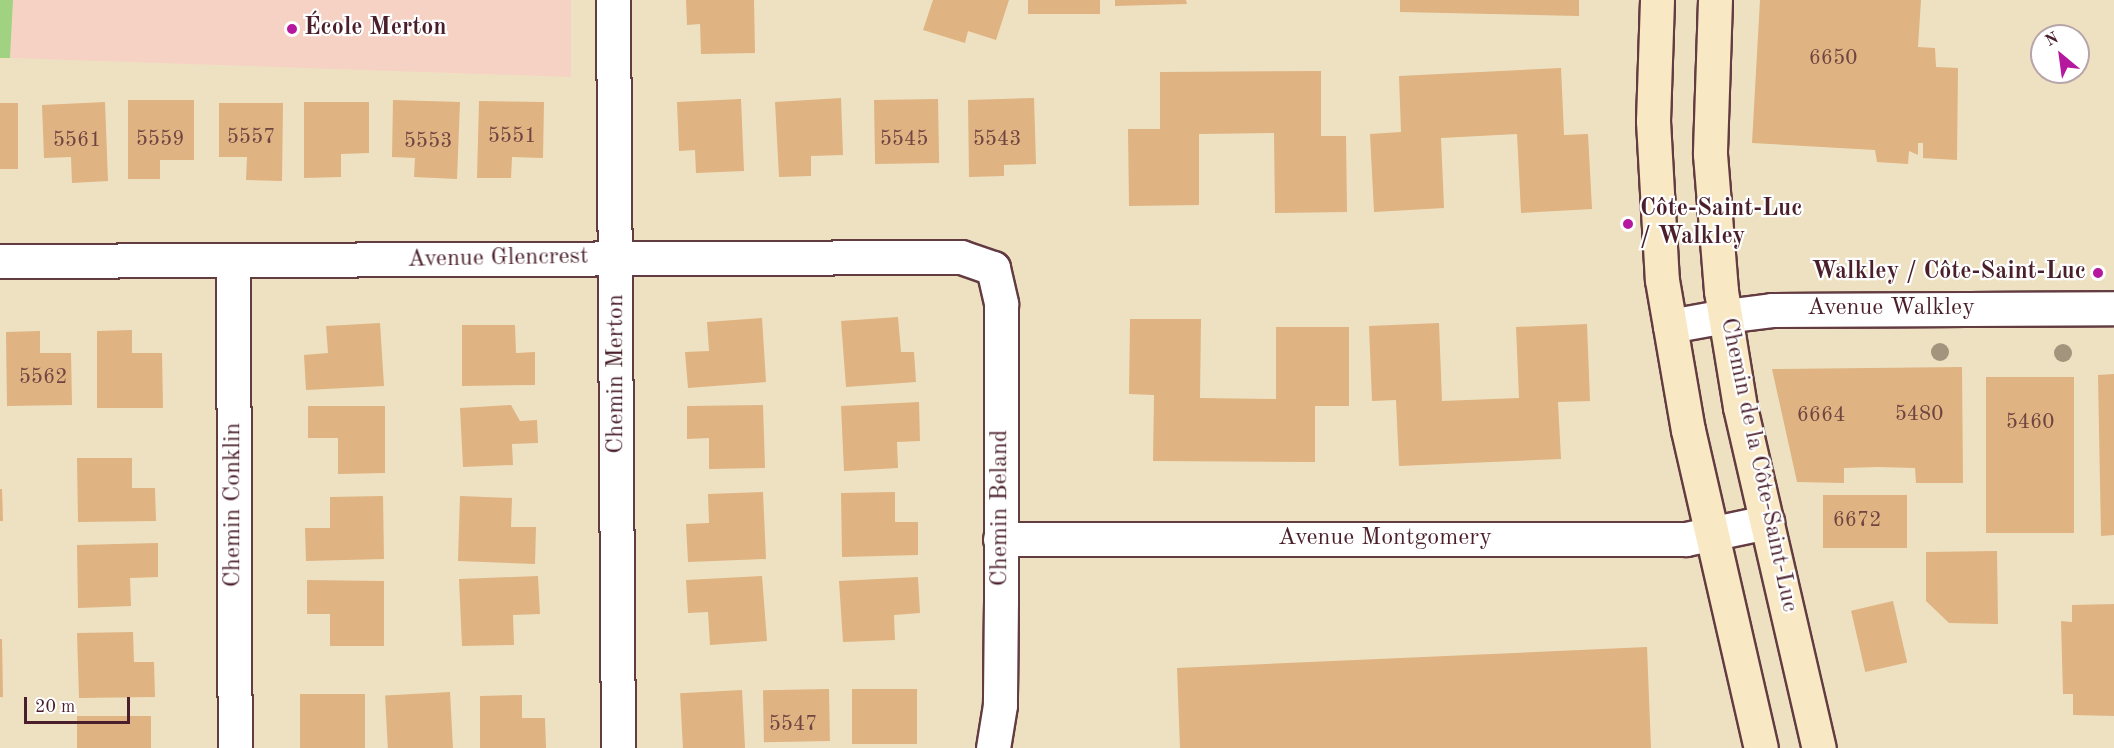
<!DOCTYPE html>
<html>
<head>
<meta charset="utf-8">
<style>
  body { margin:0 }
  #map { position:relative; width:2114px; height:748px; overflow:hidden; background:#eee1c1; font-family:"Old Standard TT",serif }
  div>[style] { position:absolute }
  .built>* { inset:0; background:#f6d2c4 }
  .green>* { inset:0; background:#a0d281 }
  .building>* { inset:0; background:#dfb382; transform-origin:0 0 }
  .roads { filter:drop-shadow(2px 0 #633c42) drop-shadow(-2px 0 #633c42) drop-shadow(0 2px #633c42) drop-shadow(0 -2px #633c42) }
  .minor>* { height:33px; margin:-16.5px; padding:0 16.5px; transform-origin:16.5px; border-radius:16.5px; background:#fff }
  .tertiary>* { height:33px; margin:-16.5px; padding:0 16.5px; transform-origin:16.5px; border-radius:16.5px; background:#fff }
  .secondary>* { height:33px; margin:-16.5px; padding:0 16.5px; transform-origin:16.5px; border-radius:16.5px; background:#f8e8c3 }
  .trees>* { width:18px; height:18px; margin:-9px; border-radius:50%; background:#a2947d }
  .dots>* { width:16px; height:16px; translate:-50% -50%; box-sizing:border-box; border:3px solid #fff; border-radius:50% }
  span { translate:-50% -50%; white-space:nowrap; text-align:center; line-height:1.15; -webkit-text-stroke:4.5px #fff; paint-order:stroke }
  .number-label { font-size:21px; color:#6f4441 }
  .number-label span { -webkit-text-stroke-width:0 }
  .poi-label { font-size:24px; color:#4a1f2b; font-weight:700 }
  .left { translate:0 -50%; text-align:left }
  .right { translate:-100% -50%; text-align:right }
  .street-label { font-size:24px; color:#4a1f2b }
  .north { position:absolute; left:2030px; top:24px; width:60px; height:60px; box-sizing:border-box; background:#fff; border:2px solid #b7a5aa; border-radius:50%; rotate:331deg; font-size:16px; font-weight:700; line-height:24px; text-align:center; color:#4a1f2b }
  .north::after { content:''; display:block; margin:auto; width:21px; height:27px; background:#b5179e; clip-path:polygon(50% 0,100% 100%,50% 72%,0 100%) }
  .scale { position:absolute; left:24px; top:697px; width:106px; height:27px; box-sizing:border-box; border:3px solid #4a1f2b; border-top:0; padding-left:8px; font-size:18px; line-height:21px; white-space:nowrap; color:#4a1f2b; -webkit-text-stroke:4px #fff; paint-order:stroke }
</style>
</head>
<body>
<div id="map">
  <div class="built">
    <div style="clip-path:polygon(13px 0,571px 0,571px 77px,10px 58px)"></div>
  </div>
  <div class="green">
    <div style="clip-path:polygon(0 0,13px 0,10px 58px,0 58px)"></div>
  </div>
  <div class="building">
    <div style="clip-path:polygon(686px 0,754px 0,755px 53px,701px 54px,700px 24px,687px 25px)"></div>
    <div style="clip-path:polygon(933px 0,1009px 0,996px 40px,968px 31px,965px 43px,923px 30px)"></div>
    <div style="left:1028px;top:0;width:72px;height:14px"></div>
    <div style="clip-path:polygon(1115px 0,1186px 0,1187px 4px,1115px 6px)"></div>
    <div style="clip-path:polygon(1400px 0,1579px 0,1579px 16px,1400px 12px)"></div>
    <div style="clip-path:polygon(1760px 0,1921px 0,1918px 47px,1935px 48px,1936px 67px,1958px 68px,1957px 160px,1923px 158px,1923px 143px,1918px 143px,1918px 155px,1909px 151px,1908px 164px,1877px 162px,1875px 150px,1752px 143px)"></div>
    <div style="clip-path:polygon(1561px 68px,1564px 135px,1588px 134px,1592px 209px,1521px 213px,1517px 134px,1441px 138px,1444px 208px,1374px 212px,1370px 134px,1401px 132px,1399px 76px)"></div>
    <div style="clip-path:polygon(1321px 71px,1321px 136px,1346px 136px,1347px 212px,1275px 213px,1274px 133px,1199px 134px,1199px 205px,1129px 206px,1128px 129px,1160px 129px,1160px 72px)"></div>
    <div style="clip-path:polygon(841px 98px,843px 155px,811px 156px,811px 176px,779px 177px,775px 102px)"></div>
    <div style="clip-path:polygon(1034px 98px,1036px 164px,1004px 165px,1004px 176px,969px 177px,968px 100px)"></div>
    <div style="clip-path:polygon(741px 99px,744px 171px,696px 173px,695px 150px,679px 151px,677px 102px)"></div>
    <div style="left:938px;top:99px;width:64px;height:64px;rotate:89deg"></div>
    <div style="clip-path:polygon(128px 100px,194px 100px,194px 160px,160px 160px,160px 179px,128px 179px)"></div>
    <div style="clip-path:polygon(393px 100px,460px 102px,457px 179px,414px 177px,415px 158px,392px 157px)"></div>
    <div style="clip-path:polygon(479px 101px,544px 102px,543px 158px,512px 157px,511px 178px,477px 178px)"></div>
    <div style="clip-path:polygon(105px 102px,108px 181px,72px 183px,71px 157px,44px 158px,42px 105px)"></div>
    <div style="clip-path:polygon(304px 102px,369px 102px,369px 153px,341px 154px,341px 177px,304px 178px)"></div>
    <div style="left:0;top:103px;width:18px;height:66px"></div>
    <div style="clip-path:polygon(219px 103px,283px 103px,282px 181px,246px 180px,247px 157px,219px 157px)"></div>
    <div style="clip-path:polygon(898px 317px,901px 352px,914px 352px,916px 382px,846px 387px,841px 321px)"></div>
    <div style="clip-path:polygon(762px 318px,766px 382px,688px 388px,685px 352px,709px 351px,707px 322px)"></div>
    <div style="clip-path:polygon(1130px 319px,1201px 319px,1200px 398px,1276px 399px,1276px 327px,1349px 327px,1349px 406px,1315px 406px,1315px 462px,1153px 461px,1154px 395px,1129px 394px)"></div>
    <div style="clip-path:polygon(380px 323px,384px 386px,306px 390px,304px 355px,328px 353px,326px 326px)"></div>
    <div style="clip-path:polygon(1439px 323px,1442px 401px,1519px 398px,1516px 327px,1587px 324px,1590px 401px,1558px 402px,1561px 459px,1399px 466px,1396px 400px,1372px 401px,1369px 326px)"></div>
    <div style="clip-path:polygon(462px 325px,515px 325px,516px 353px,535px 352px,535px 385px,462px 386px)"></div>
    <div style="clip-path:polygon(132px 330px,132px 353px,162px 353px,163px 408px,97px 408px,97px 331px)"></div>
    <div style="clip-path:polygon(40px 331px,40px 353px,71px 353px,72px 405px,7px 406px,6px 332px)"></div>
    <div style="clip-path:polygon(1962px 367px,1963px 483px,1916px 483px,1915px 468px,1878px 467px,1844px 468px,1844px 483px,1797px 482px,1772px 369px)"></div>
    <div style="clip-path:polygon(2114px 374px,2114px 535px,2101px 536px,2098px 375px)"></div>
    <div style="left:1986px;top:377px;width:88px;height:156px"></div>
    <div style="clip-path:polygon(919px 402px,920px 441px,897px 442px,898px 468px,844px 471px,841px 406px)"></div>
    <div style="clip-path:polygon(511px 405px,520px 421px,537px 420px,538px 443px,512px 444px,513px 465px,463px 467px,460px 408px)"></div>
    <div style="clip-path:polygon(763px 405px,765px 468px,709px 469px,709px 438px,687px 439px,687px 406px)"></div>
    <div style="clip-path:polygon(308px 406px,385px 406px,385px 473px,338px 474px,338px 438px,308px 438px)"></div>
    <div style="clip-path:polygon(77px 458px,132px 458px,132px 488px,155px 488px,156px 521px,78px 522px)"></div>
    <div style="clip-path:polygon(0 489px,2px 489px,3px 521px,0 521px)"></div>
    <div style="clip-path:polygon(763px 492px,766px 559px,688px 562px,686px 524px,709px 523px,708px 494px)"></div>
    <div style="clip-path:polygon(895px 492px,895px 522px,918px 522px,918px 555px,842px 557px,841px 493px)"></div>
    <div style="left:1907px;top:495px;width:53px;height:84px;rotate:90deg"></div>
    <div style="clip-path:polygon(383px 496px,384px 559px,306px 561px,305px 528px,330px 528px,330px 497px)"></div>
    <div style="clip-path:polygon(460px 496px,512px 498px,511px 527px,536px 527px,535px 564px,458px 561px)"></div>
    <div style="clip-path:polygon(158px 543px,158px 577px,130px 578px,131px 606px,78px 608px,77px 545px)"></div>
    <div style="clip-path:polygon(1997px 551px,1998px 624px,1949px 623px,1926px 601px,1926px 552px)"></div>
    <div style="clip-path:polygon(538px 576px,540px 614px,513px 615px,514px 645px,462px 646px,459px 579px)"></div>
    <div style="clip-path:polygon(762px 576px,767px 641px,710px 645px,708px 612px,688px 613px,686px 580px)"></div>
    <div style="clip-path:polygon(918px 577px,920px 613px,894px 615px,895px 640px,843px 642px,839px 581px)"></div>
    <div style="clip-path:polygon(307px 580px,384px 581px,384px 646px,330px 646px,330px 614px,307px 614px)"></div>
    <div style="left:1893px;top:601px;width:63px;height:43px;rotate:77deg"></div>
    <div style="clip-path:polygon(2114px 604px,2114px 716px,2073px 715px,2073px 694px,2063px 694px,2061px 621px,2072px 622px,2072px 605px)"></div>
    <div style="clip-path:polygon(133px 632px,134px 662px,154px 662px,155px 697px,79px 698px,77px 633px)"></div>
    <div style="clip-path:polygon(0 639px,2px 639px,3px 697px,0 697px)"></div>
    <div style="clip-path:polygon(1647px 647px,1651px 748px,1180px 748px,1177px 668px)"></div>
    <div style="left:829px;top:689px;width:52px;height:66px;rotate:89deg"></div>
    <div style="left:917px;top:689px;width:55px;height:65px;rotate:90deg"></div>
    <div style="left:742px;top:690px;width:58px;height:62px;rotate:87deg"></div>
    <div style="left:450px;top:692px;width:56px;height:65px;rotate:87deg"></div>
    <div style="left:300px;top:694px;width:65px;height:54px"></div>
    <div style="clip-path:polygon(522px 695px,522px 718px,545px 718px,546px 748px,480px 748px,480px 696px)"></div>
    <div style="left:151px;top:716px;width:32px;height:74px;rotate:90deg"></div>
  </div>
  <div class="roads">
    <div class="minor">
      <div style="left:613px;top:0;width:748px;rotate:89.62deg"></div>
      <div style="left:0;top:261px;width:961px;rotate:-0.24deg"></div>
      <div style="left:961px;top:257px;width:34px;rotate:19deg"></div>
      <div style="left:993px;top:268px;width:37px;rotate:77deg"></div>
      <div style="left:1001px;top:304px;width:297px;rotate:90deg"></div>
      <div style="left:1001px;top:601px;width:104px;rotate:90.6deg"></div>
      <div style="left:1000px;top:705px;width:44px;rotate:99.2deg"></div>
      <div style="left:233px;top:262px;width:486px;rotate:89.8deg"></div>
      <div style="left:1725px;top:316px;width:47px;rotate:-7.3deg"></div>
      <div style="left:1772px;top:310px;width:342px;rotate:-0.3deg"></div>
      <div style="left:1000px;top:539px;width:686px"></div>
      <div style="left:1686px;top:539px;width:83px;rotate:-11.9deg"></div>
    </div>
    <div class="tertiary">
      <div style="left:1670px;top:326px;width:56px;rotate:-10.3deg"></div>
    </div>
    <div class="secondary">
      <div style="left:1657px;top:0;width:121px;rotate:91.9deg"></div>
      <div style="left:1653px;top:121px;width:159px;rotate:86.8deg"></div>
      <div style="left:1662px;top:280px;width:152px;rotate:80.2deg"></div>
      <div style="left:1688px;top:430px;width:326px;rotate:77.1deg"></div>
      <div style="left:1715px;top:0;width:154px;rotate:91.9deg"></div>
      <div style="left:1710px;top:154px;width:137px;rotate:85.4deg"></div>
      <div style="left:1721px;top:291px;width:118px;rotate:80.7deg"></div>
      <div style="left:1740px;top:407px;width:350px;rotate:77deg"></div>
    </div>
  </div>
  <div class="trees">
    <div style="left:1940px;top:352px"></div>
    <div style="left:2063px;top:353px"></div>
  </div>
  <div class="dots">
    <div style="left:292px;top:29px;background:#b5179e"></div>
    <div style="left:1628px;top:224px;background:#b5179e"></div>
    <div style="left:2098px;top:273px;background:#b5179e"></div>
  </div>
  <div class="number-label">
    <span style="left:1833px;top:59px">6650</span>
    <span style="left:512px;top:137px">5551</span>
    <span style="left:251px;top:138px">5557</span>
    <span style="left:160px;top:140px">5559</span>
    <span style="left:904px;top:140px">5545</span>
    <span style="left:997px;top:140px">5543</span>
    <span style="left:77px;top:141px">5561</span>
    <span style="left:428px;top:142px">5553</span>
    <span style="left:43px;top:378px">5562</span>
    <span style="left:1919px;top:415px">5480</span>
    <span style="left:1821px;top:416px">6664</span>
    <span style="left:2030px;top:423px">5460</span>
    <span style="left:1857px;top:521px">6672</span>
    <span style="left:793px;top:725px">5547</span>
  </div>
  <div class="poi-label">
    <span class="left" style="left:304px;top:29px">École Merton</span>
    <span class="left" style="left:1640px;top:224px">Côte-Saint-Luc<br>/ Walkley</span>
    <span class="right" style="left:2086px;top:273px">Walkley / Côte-Saint-Luc</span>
  </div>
  <div class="street-label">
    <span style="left:498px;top:259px;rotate:-1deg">Avenue Glencrest</span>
    <span style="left:1891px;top:309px">Avenue Walkley</span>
    <span style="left:617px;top:374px;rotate:-90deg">Chemin Merton</span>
    <span style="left:1758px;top:465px;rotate:78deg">Chemin de la Côte-Saint-Luc</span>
    <span style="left:234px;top:505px;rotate:-90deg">Chemin Conklin</span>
    <span style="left:1001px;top:508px;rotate:-90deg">Chemin Beland</span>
    <span style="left:1385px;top:539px">Avenue Montgomery</span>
  </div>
  <div class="north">N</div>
  <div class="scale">20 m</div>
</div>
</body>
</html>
